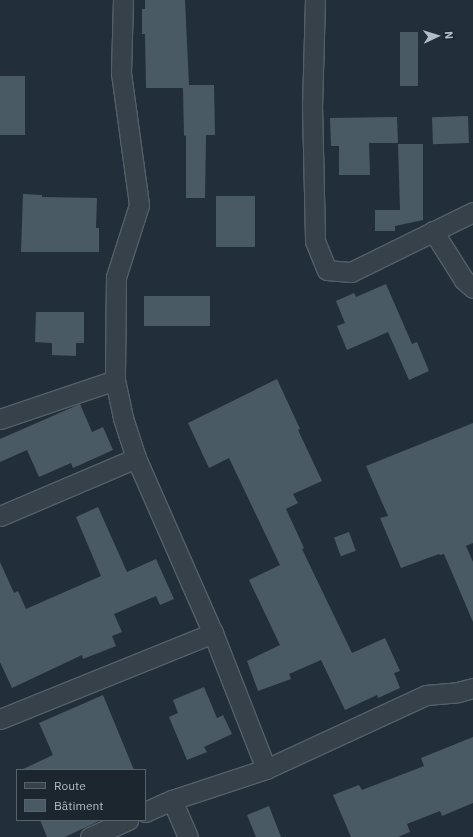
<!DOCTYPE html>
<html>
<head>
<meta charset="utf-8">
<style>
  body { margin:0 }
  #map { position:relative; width:473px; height:837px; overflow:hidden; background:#222f3a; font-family:"IBM Plex Sans",sans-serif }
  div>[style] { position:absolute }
  .building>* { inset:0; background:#4a5a65; transform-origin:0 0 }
  .roads { filter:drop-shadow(1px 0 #545f68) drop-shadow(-1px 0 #545f68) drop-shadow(0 1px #545f68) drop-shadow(0 -1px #545f68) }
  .minor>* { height:19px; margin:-9.5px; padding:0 9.5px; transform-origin:9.5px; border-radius:9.5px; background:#36414a }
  span { translate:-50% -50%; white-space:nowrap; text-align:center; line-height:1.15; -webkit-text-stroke:3px #1b262f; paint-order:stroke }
  .legend { position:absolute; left:16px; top:769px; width:130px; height:52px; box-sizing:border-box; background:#1b262f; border:1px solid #57626b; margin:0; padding:5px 7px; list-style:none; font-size:12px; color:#b1bcc6 }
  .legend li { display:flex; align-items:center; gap:8px; height:20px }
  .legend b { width:20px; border:1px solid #57626b }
  .north { position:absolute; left:417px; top:16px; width:40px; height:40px; -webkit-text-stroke:3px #1b262f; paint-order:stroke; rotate:86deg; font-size:11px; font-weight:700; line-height:16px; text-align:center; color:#b1bcc6 }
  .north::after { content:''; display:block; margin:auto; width:14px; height:18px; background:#b1bcc6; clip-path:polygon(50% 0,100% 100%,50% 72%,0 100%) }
</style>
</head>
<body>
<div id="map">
  <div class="building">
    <div style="clip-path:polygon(145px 0,185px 0,189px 85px,214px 85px,215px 135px,206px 135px,205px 198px,186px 198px,186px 135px,184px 136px,183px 88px,146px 88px,145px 34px,142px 34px,142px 9px,145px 9px)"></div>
    <div style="left:400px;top:32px;width:18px;height:54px"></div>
    <div style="left:0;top:76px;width:25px;height:59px"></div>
    <div style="left:468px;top:116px;width:27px;height:36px;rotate:88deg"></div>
    <div style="clip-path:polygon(397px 117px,398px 143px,369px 143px,370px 175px,339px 175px,339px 146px,331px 146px,330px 118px)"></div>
    <div style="clip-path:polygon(398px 144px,423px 144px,423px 220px,395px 226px,395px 231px,375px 231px,375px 210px,400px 210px)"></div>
    <div style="clip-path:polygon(23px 194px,42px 195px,42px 197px,97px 198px,96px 228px,99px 228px,99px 252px,21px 252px)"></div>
    <div style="left:216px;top:196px;width:39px;height:51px"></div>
    <div style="clip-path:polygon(386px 284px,412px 344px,417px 342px,429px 371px,409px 380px,388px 332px,347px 350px,337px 326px,345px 323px,336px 301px,354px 293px,356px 297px)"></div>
    <div style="left:210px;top:296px;width:30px;height:66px;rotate:90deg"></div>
    <div style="clip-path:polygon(36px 312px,84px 312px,84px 343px,76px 343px,76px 356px,52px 355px,52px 343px,35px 342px)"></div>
    <div style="clip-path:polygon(277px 379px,300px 429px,298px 430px,322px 481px,293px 494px,298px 503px,286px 509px,304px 548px,302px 549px,352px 653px,385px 638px,400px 671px,394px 673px,400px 688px,378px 698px,377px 695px,345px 710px,321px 660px,289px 674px,291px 679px,258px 691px,247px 661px,280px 645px,249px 580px,280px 565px,229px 458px,209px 468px,188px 423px)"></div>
    <div style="clip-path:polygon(80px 404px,92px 432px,103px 427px,113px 450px,73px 468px,71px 463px,39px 477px,27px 450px,0 462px,0 439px)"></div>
    <div style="clip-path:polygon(473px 423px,473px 543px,466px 546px,473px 562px,473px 622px,444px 554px,440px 555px,439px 554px,401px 568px,380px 518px,388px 516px,366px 466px)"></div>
    <div style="clip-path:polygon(98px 507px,127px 572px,156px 559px,174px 599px,160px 605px,156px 596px,114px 614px,122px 632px,112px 636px,116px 646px,83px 659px,82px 655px,12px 688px,0 662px,0 562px,14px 593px,18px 591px,26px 609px,101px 576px,76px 517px)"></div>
    <div style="left:349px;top:532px;width:20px;height:16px;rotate:70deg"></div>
    <div style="clip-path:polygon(204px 687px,217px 718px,223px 715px,232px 734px,204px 747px,207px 752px,187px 760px,169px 717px,178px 713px,173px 700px)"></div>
    <div style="clip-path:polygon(103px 695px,134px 770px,21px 770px,53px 755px,39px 723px)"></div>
    <div style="clip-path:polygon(473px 737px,473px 803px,442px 816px,440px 811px,407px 824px,410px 832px,398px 837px,351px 837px,333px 795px,359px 785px,362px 790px,424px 766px,421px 758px)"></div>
    <div style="clip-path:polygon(269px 806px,281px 837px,256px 837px,247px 815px)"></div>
    <div style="clip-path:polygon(40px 820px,101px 820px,65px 837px,47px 837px)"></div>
  </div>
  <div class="roads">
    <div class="minor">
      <div style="left:123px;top:0;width:73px;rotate:91.6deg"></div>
      <div style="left:121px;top:73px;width:133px;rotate:82.2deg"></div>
      <div style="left:139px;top:205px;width:76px;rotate:107.7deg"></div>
      <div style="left:116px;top:277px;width:103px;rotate:90.6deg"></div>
      <div style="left:115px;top:380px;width:39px;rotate:78deg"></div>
      <div style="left:123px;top:418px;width:42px;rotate:72deg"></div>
      <div style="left:136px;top:458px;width:191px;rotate:66.3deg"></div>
      <div style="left:213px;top:633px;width:146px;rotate:68.7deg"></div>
      <div style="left:315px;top:0;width:105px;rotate:91.6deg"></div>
      <div style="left:312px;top:105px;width:136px;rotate:88.7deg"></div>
      <div style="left:315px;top:241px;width:31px;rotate:68deg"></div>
      <div style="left:327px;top:270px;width:24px;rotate:5deg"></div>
      <div style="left:351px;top:272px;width:136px;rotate:-26.2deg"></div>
      <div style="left:433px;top:231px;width:58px;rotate:57.7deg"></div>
      <div style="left:464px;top:280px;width:12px;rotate:42deg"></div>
      <div style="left:0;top:419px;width:121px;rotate:-18.7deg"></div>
      <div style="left:0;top:516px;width:148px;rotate:-23.1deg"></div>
      <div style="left:0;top:719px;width:230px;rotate:-22deg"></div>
      <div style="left:172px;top:800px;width:40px;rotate:66.6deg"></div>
      <div style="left:145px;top:812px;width:30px;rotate:-24deg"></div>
      <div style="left:172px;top:800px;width:99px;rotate:-18.3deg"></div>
      <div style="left:266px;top:769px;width:176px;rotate:-24.8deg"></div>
      <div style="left:426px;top:695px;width:32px;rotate:-5deg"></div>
      <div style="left:458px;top:692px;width:16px;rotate:-15deg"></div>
      <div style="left:90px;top:837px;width:42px;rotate:-24.1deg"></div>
    </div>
  </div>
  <ul class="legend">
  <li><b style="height:5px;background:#36414a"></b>Route</li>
  <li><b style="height:11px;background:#4a5a65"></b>Bâtiment</li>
  </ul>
  <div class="north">N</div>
</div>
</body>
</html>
